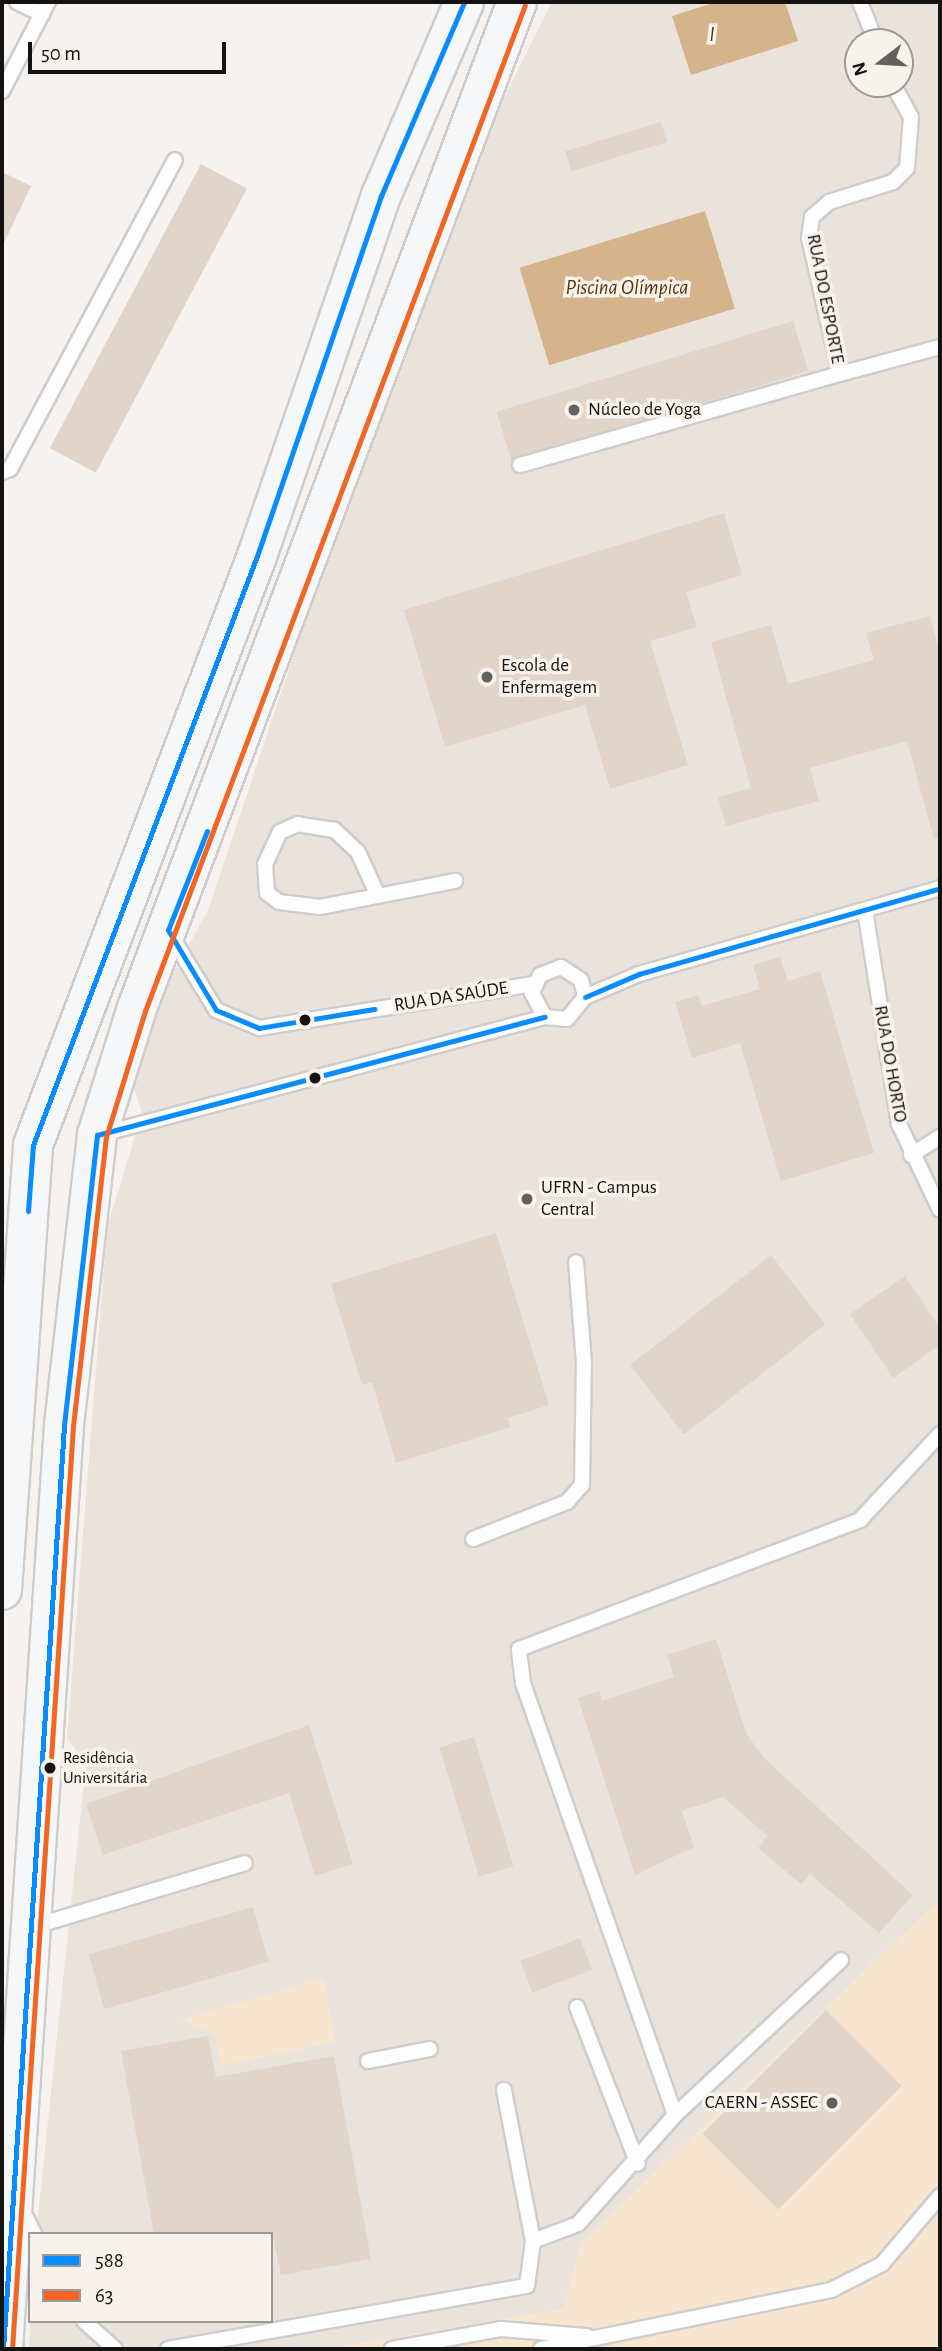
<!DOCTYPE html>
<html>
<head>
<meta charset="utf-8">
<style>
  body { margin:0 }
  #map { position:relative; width:942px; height:2351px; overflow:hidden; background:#f5f2ef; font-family:"Alegreya Sans",sans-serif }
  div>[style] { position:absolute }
  .built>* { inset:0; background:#eae3dc }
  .green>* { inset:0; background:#f7e5d0 }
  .water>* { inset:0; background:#d6b48b; transform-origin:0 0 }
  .building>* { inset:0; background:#e0d5c8; transform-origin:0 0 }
  .roads { filter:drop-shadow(2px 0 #cfcdcb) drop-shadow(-2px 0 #cfcdcb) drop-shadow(0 2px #cfcdcb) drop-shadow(0 -2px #cfcdcb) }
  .lane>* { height:14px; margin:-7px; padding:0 7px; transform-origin:7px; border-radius:7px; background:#fefdfd }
  .secondary>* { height:38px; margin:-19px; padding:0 19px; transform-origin:19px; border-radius:19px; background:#f6f7f8 }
  .bus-1>* { height:5px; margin:-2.5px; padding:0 2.5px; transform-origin:2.5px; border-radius:2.5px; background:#088cff }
  .bus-2>* { height:5px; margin:-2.5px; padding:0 2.5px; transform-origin:2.5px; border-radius:2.5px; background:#f26522 }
  .dots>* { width:19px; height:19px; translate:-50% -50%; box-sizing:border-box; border:4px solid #f8f2ec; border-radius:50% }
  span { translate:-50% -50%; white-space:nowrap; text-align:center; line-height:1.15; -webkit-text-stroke:7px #f8f2ec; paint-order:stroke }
  .bus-label { font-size:17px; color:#141311 }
  .left { translate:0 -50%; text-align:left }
  .street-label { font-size:19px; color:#141311 }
  .poi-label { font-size:19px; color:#141311 }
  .right { translate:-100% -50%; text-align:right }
  .water-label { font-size:21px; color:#553605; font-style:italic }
  .frame { position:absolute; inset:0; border:4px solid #141311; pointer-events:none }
  .legend { position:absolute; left:28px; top:2232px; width:245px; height:91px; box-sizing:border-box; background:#f8f2ec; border:2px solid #9d9994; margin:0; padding:9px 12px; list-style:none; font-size:21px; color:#141311 }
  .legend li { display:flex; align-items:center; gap:14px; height:35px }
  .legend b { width:35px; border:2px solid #9d9994 }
  .north { position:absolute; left:844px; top:28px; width:70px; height:70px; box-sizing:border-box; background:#f8f2ec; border:2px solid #9d9994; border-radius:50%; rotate:253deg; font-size:19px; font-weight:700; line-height:28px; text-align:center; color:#141311 }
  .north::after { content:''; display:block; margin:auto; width:24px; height:32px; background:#63615f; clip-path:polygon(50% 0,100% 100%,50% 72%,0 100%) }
  .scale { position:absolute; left:28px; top:42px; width:198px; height:32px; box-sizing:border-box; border:4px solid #141311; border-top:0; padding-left:9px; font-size:21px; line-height:24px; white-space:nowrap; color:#141311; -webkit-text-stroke:5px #f8f2ec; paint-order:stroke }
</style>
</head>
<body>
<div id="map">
  <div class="built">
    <div style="clip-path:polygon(evenodd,552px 2px,940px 2px,940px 1899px,581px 2244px,563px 2309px,328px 2349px,29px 2349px,30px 2321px,271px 2321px,271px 2234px,36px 2234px,86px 1764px,67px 1738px,107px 1228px,142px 1113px,132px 1081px,167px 984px,208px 910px,378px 404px,479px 148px,552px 2px,858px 42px,900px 42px,900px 84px,858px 84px,858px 42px)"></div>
  </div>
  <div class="green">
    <div style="clip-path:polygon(940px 1899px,940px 2349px,328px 2349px,563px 2309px,581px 2244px)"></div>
    <div style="clip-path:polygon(324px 1978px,335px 2042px,221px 2066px,215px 2034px,180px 2020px)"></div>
  </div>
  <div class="water">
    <div style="clip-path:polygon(716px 2px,785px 2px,798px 41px,691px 75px,672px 16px)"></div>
    <div style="left:705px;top:211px;width:102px;height:194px;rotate:73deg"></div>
  </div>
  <div class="building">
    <div style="left:661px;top:122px;width:21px;height:100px;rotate:73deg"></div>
    <div style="left:201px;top:164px;width:52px;height:322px;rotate:28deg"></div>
    <div style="clip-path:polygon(2px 172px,31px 186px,2px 247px)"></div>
    <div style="left:793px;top:321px;width:52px;height:310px;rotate:73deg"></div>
    <div style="clip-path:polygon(724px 513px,742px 575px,686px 592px,697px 627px,650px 641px,688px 765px,610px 789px,585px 705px,445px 747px,404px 610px)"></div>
    <div style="clip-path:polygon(930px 616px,940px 654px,940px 838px,934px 839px,907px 741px,810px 768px,819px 801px,726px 826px,718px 797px,751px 788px,711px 642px,771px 625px,788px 684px,874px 660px,866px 633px)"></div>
    <div style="clip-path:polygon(780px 957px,788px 981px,820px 971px,874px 1153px,781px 1181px,740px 1043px,692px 1058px,675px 1002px,698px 995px,702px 1006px,760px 989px,753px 965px)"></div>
    <div style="clip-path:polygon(496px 1233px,549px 1405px,508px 1418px,511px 1427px,396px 1463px,372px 1382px,362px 1385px,331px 1284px)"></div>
    <div style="left:771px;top:1255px;width:88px;height:179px;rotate:52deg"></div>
    <div style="clip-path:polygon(905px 1276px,940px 1328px,940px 1345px,893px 1378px,850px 1314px)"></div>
    <div style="clip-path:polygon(716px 1639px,746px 1733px,764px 1758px,913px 1895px,879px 1933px,810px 1874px,801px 1884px,758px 1848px,767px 1836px,723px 1797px,682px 1811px,694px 1847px,635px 1875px,578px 1698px,599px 1691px,602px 1701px,674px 1677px,667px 1655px)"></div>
    <div style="clip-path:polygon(309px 1725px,353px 1864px,315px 1876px,289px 1793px,103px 1855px,86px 1804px)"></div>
    <div style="left:474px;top:1737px;width:135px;height:36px;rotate:73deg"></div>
    <div style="left:253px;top:1907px;width:57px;height:171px;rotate:74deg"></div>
    <div style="left:580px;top:1938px;width:34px;height:64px;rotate:69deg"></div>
    <div style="left:826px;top:2010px;width:107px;height:175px;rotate:45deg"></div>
    <div style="clip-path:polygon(208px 2036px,216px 2077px,334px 2056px,371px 2259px,281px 2275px,273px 2234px,154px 2234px,121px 2051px)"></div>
  </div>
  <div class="roads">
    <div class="lane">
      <div style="left:17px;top:2px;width:28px;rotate:26deg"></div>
      <div style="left:860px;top:2px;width:43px;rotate:68.2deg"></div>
      <div style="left:2px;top:91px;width:100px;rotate:-62.7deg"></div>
      <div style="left:840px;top:374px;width:104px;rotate:-15.1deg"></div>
      <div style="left:520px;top:465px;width:333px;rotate:-15.9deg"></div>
      <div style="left:840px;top:374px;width:139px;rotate:-102.8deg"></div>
      <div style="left:809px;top:238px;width:21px;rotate:-82deg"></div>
      <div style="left:812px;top:217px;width:23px;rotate:-41deg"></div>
      <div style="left:829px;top:202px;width:67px;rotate:-17.4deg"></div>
      <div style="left:893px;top:182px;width:20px;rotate:-45deg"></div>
      <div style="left:907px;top:168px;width:51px;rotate:-85.5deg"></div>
      <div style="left:911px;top:117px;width:38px;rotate:-119deg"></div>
      <div style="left:2px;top:472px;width:9px;rotate:-21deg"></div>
      <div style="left:10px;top:469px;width:350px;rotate:-61.9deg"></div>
      <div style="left:378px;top:896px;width:48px;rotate:-114.4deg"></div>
      <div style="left:358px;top:852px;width:33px;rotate:-137deg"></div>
      <div style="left:334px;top:830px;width:36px;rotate:-171deg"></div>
      <div style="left:298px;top:824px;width:20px;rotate:156deg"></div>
      <div style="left:280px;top:832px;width:35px;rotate:115deg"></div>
      <div style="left:265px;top:864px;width:29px;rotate:86deg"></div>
      <div style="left:267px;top:893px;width:15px;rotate:37deg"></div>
      <div style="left:279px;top:902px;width:41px;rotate:7deg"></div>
      <div style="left:320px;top:907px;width:43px;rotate:-10.8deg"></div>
      <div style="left:362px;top:899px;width:95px;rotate:-11deg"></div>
      <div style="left:865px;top:910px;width:217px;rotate:81deg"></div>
      <div style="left:899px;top:1124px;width:95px;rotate:64.5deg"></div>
      <div style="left:170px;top:934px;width:89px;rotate:58.8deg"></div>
      <div style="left:216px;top:1010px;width:47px;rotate:22.7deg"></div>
      <div style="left:259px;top:1028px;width:278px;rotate:-9.1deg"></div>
      <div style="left:585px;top:997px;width:17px;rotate:-103deg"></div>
      <div style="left:581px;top:980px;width:24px;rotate:-147deg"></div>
      <div style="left:561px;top:967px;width:22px;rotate:159deg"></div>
      <div style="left:540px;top:975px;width:20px;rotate:114deg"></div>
      <div style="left:532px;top:993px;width:27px;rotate:62deg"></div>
      <div style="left:545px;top:1017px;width:22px;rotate:5deg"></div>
      <div style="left:567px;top:1019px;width:28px;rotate:-51deg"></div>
      <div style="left:585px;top:997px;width:59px;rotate:-23.1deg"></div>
      <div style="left:639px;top:974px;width:313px;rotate:-15.9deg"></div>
      <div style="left:102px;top:1134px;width:458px;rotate:-14.8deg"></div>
      <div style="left:911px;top:1155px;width:34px;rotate:-32deg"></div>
      <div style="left:473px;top:1539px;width:101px;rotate:-21.5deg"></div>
      <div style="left:567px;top:1502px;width:23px;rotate:-49deg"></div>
      <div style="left:582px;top:1485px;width:122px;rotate:-89.1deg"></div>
      <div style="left:584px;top:1363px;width:101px;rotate:-94.5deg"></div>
      <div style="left:32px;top:1927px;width:222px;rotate:-16.7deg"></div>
      <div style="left:577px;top:2007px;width:168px;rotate:68.8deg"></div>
      <div style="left:368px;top:2061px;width:63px;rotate:-11deg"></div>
      <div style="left:675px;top:2115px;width:458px;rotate:-109.4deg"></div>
      <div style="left:523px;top:1683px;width:34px;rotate:-97deg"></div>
      <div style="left:519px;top:1649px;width:365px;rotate:-20.7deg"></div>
      <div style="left:860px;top:1520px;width:117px;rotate:-47.1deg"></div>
      <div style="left:22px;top:2210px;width:27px;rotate:63deg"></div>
      <div style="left:533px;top:2241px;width:48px;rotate:-20.7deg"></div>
      <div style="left:578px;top:2224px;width:146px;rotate:-48.3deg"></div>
      <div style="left:675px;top:2115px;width:227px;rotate:-43deg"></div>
      <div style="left:84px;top:2321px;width:42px;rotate:42.1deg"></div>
      <div style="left:168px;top:2349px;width:364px;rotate:-10deg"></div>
      <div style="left:527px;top:2286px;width:45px;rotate:-82.4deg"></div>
      <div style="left:533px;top:2241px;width:154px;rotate:-100.9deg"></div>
      <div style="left:392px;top:2349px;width:111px;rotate:-10.4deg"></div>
      <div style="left:501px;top:2329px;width:86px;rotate:4.7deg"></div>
      <div style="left:541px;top:2349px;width:296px;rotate:-11.5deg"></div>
      <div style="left:831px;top:2290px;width:57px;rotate:-27deg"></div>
      <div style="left:882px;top:2264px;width:89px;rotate:-49.5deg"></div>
    </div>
    <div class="secondary">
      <div style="left:2px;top:1590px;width:446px;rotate:-86deg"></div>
      <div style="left:33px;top:1145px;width:630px;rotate:-69.18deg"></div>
      <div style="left:257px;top:556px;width:381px;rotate:-71deg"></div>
      <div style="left:381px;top:196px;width:211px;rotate:-66.8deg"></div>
      <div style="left:3px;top:2349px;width:926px;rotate:-86.22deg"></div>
      <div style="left:64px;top:1425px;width:292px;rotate:-83.5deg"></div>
      <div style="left:97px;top:1135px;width:133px;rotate:-72.5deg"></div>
      <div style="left:137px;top:1008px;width:1075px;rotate:-69.31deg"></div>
    </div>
  </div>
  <div class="bus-1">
    <div style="left:207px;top:831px;width:106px;rotate:111.5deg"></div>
    <div style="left:168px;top:930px;width:93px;rotate:59deg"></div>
    <div style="left:216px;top:1010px;width:47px;rotate:22.7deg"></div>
    <div style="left:259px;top:1028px;width:117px;rotate:-9.4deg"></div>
    <div style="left:585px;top:997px;width:59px;rotate:-23.1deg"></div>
    <div style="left:639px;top:974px;width:313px;rotate:-15.9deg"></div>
    <div style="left:28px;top:1211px;width:66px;rotate:-85.7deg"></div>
    <div style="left:33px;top:1145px;width:630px;rotate:-69.18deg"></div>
    <div style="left:257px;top:556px;width:381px;rotate:-71deg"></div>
    <div style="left:381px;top:196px;width:211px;rotate:-66.8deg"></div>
    <div style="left:3px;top:2349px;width:926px;rotate:-86.22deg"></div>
    <div style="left:64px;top:1425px;width:292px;rotate:-83.5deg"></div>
    <div style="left:97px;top:1135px;width:463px;rotate:-14.8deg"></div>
  </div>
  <div class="bus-2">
    <div style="left:12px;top:2349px;width:925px;rotate:-86.22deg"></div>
    <div style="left:73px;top:1426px;width:291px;rotate:-83.5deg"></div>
    <div style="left:106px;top:1137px;width:132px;rotate:-72.8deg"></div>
    <div style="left:145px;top:1011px;width:1075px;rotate:-69.31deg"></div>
  </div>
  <div class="dots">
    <div style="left:574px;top:410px;background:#63615f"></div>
    <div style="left:487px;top:677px;background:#63615f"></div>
    <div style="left:305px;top:1020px;background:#141311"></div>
    <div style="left:315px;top:1078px;background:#141311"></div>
    <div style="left:527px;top:1199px;background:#63615f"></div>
    <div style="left:50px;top:1768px;background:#141311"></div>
    <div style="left:832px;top:2103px;background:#63615f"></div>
  </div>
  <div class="bus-label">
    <span class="left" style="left:63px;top:1768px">Residência<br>Universitária</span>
  </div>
  <div class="street-label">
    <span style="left:825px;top:299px;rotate:79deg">RUA DO ESPORTE</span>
    <span style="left:451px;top:997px;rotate:-9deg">RUA DA SAÚDE</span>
    <span style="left:890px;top:1064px;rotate:80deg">RUA DO HORTO</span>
  </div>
  <div class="poi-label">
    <span class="left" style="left:588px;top:410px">Núcleo de Yoga</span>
    <span class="left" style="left:501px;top:677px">Escola de<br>Enfermagem</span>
    <span class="left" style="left:541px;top:1199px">UFRN - Campus<br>Central</span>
    <span class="right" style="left:818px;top:2103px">CAERN - ASSEC</span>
  </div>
  <div class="water-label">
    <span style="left:712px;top:35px">I</span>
    <span style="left:627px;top:288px">Piscina Olímpica</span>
  </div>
  <div class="frame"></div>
  <ul class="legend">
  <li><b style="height:9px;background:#088cff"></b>588</li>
  <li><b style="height:9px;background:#f26522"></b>63</li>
  </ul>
  <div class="north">N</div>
  <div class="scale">50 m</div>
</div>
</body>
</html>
